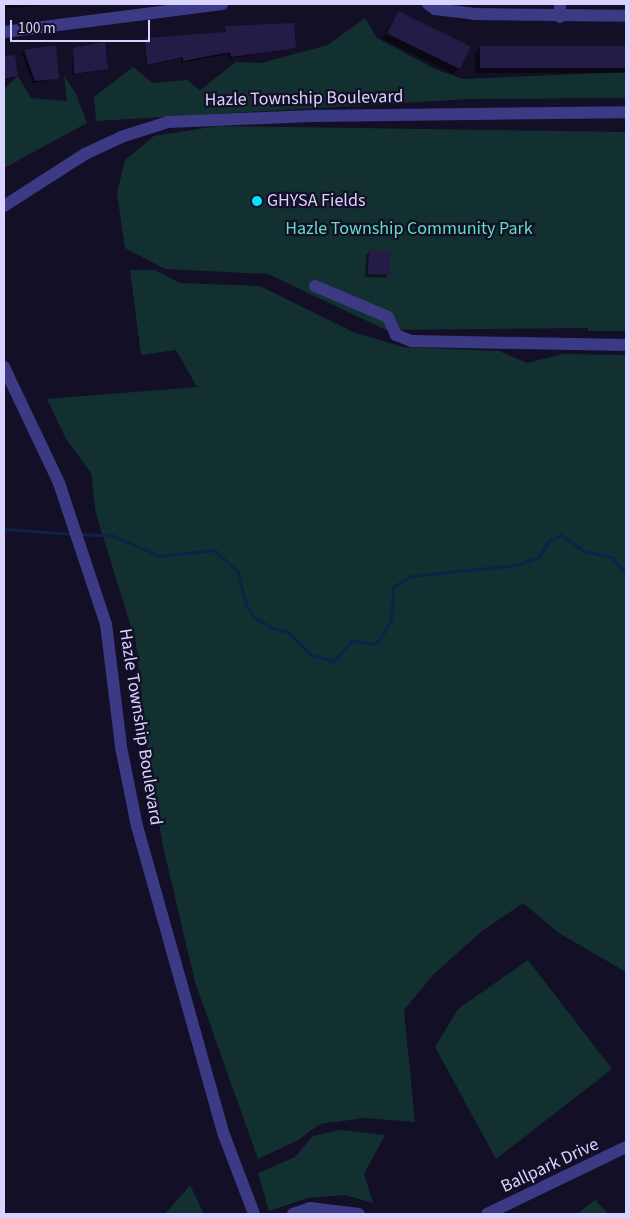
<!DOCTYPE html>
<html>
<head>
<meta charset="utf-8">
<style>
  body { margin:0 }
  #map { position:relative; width:630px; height:1218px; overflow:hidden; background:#130f26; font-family:"Source Sans 3",sans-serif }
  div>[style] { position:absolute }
  .green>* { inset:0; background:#12302f }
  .shadow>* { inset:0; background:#0007 }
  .stream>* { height:2.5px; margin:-1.25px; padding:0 1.25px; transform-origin:1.25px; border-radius:1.25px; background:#0c2248 }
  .building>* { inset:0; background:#241b47; transform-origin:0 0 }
  .minor>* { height:12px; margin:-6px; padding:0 6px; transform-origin:6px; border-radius:6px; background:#3d3a85 }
  .dots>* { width:14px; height:14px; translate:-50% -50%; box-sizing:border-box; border:2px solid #130f26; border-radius:50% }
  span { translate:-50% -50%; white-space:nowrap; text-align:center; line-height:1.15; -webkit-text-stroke:4.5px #130f26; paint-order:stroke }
  .street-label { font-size:18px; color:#d9d4ff }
  .poi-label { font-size:18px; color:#d9d4ff }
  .left { translate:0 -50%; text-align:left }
  .park-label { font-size:18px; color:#5fe0c0 }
  .frame { position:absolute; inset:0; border:5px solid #d9d4ff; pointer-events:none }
  .scale { position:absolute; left:10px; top:20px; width:140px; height:22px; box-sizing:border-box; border:2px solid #d9d4ff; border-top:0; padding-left:6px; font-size:15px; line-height:18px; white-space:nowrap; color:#d9d4ff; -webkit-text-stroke:4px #130f26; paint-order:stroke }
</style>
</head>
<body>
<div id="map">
  <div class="green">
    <div style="clip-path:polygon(365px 18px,377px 38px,435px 69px,463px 79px,626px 72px,626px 98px,470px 99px,96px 121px,94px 97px,133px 67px,153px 83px,187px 80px,200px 90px,236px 62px,261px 63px,328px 45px)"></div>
    <div style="clip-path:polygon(64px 75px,76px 94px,87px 123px,4px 168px,4px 89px,18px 76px,31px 98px,67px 101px)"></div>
    <div style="clip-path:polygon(217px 126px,626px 132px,626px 331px,588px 331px,588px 328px,386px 330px,268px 274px,165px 269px,125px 248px,117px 193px,125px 160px,154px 136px)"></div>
    <div style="clip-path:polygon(130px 270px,155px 270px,180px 283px,260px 286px,353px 332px,403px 347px,499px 351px,527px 363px,563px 354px,626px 355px,626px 972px,559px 933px,523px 903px,482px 931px,434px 974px,404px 1010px,415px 1122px,365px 1118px,320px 1124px,298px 1140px,258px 1159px,195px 982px,163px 846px,149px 766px,136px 643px,96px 514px,91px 473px,66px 439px,47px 399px,197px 387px,176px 350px,141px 355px)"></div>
    <div style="clip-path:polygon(528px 960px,612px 1069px,496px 1159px,435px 1047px,458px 1009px)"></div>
    <div style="clip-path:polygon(340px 1130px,385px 1135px,364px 1174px,373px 1203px,345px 1195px,308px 1198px,269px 1211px,258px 1173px,295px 1157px,313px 1136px)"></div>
    <div style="clip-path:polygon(190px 1185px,204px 1214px,165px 1214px)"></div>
    <div style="clip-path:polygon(595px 1200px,609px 1214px,577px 1214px)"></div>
  </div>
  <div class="shadow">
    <div style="clip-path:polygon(4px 4px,52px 4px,4px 9px)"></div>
    <div style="clip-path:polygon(398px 12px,459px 68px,453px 74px,382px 39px)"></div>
    <div style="clip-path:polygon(226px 27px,295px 47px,228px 59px,228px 54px,181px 63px,181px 58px,145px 66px,146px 39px,224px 34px)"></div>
    <div style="clip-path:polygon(480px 47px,626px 47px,626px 73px,475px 73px,475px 53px)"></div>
    <div style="clip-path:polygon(73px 49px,107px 69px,72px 75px)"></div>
    <div style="clip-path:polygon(25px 51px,58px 79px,33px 83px,22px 54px)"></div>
    <div style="clip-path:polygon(14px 56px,17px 76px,4px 81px,4px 57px)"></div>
    <div style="clip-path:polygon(370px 251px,389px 274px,385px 278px,365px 277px,366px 255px)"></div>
  </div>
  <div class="stream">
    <div style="left:4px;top:529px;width:69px;rotate:4.1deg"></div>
    <div style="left:80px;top:534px;width:34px;rotate:3deg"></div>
    <div style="left:114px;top:536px;width:50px;rotate:23.5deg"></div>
    <div style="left:160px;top:556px;width:55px;rotate:-6.2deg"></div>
    <div style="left:215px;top:550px;width:32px;rotate:44deg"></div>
    <div style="left:238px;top:572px;width:35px;rotate:75deg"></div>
    <div style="left:247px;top:606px;width:14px;rotate:54deg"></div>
    <div style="left:255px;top:617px;width:20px;rotate:33deg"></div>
    <div style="left:272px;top:628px;width:16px;rotate:14deg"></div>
    <div style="left:288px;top:632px;width:33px;rotate:44deg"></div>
    <div style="left:312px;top:655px;width:23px;rotate:15deg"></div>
    <div style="left:334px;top:661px;width:28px;rotate:-49deg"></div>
    <div style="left:352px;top:640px;width:19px;rotate:12deg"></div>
    <div style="left:371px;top:644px;width:9px;rotate:-21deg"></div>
    <div style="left:379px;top:641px;width:25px;rotate:-61deg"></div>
    <div style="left:391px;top:619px;width:32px;rotate:-86deg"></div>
    <div style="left:393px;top:587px;width:21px;rotate:-31deg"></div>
    <div style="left:411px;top:576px;width:107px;rotate:-5.9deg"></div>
    <div style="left:517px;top:565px;width:23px;rotate:-20deg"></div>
    <div style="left:539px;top:557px;width:19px;rotate:-58deg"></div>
    <div style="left:549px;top:541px;width:13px;rotate:-27deg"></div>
    <div style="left:561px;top:535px;width:28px;rotate:35deg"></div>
    <div style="left:584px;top:551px;width:29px;rotate:12deg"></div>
    <div style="left:612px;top:557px;width:22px;rotate:51deg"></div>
  </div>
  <div class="building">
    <div style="left:398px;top:11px;width:81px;height:25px;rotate:26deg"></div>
    <div style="clip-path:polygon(294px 23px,296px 48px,231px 57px,230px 52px,183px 61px,183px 57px,147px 65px,145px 38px,226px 32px,225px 26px)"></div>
    <div style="clip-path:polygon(105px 42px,108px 69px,74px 74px,73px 48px)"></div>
    <div style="clip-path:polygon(56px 45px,59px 79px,35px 81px,24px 50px)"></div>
    <div style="left:480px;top:46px;width:146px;height:22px"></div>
    <div style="clip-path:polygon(15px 55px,18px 76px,4px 79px,4px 56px)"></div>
    <div style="left:369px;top:250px;width:22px;height:24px;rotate:3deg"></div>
  </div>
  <div class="minor">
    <div style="left:428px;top:4px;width:9px;rotate:36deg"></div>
    <div style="left:435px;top:9px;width:38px;rotate:7deg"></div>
    <div style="left:473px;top:14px;width:153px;rotate:0.7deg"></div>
    <div style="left:560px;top:17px;width:13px;rotate:-90deg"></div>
    <div style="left:4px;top:32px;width:220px;rotate:-7.3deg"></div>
    <div style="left:4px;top:206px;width:96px;rotate:-32.7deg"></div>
    <div style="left:85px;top:154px;width:40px;rotate:-25deg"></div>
    <div style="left:121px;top:137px;width:49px;rotate:-17.7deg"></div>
    <div style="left:168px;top:122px;width:143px;rotate:-2.4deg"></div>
    <div style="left:311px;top:116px;width:315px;rotate:-0.7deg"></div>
    <div style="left:315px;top:286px;width:79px;rotate:23deg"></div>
    <div style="left:388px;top:317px;width:20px;rotate:66deg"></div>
    <div style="left:396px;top:335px;width:17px;rotate:21deg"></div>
    <div style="left:412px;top:341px;width:214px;rotate:1.1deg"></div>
    <div style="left:4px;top:367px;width:128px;rotate:64.6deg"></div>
    <div style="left:59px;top:483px;width:149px;rotate:71.6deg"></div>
    <div style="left:106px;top:624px;width:124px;rotate:83deg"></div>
    <div style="left:121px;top:747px;width:81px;rotate:78.6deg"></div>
    <div style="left:137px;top:826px;width:321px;rotate:74.3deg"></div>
    <div style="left:224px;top:1135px;width:85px;rotate:69.2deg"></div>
    <div style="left:293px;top:1214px;width:18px;rotate:-19deg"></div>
    <div style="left:310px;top:1208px;width:49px;rotate:7deg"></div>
    <div style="left:487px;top:1214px;width:154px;rotate:-25.7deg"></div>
  </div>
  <div class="dots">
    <div style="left:257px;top:201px;background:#00e5ff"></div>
  </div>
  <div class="street-label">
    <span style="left:304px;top:99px;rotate:-1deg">Hazle Township Boulevard</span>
    <span style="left:140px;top:727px;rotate:81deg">Hazle Township Boulevard</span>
    <span style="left:550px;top:1166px;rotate:-25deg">Ballpark Drive</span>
  </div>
  <div class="poi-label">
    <span class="left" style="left:267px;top:201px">GHYSA Fields</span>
  </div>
  <div class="park-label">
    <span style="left:409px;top:229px">Hazle Township Community Park</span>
  </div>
  <div class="frame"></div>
  <div class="scale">100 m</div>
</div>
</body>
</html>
